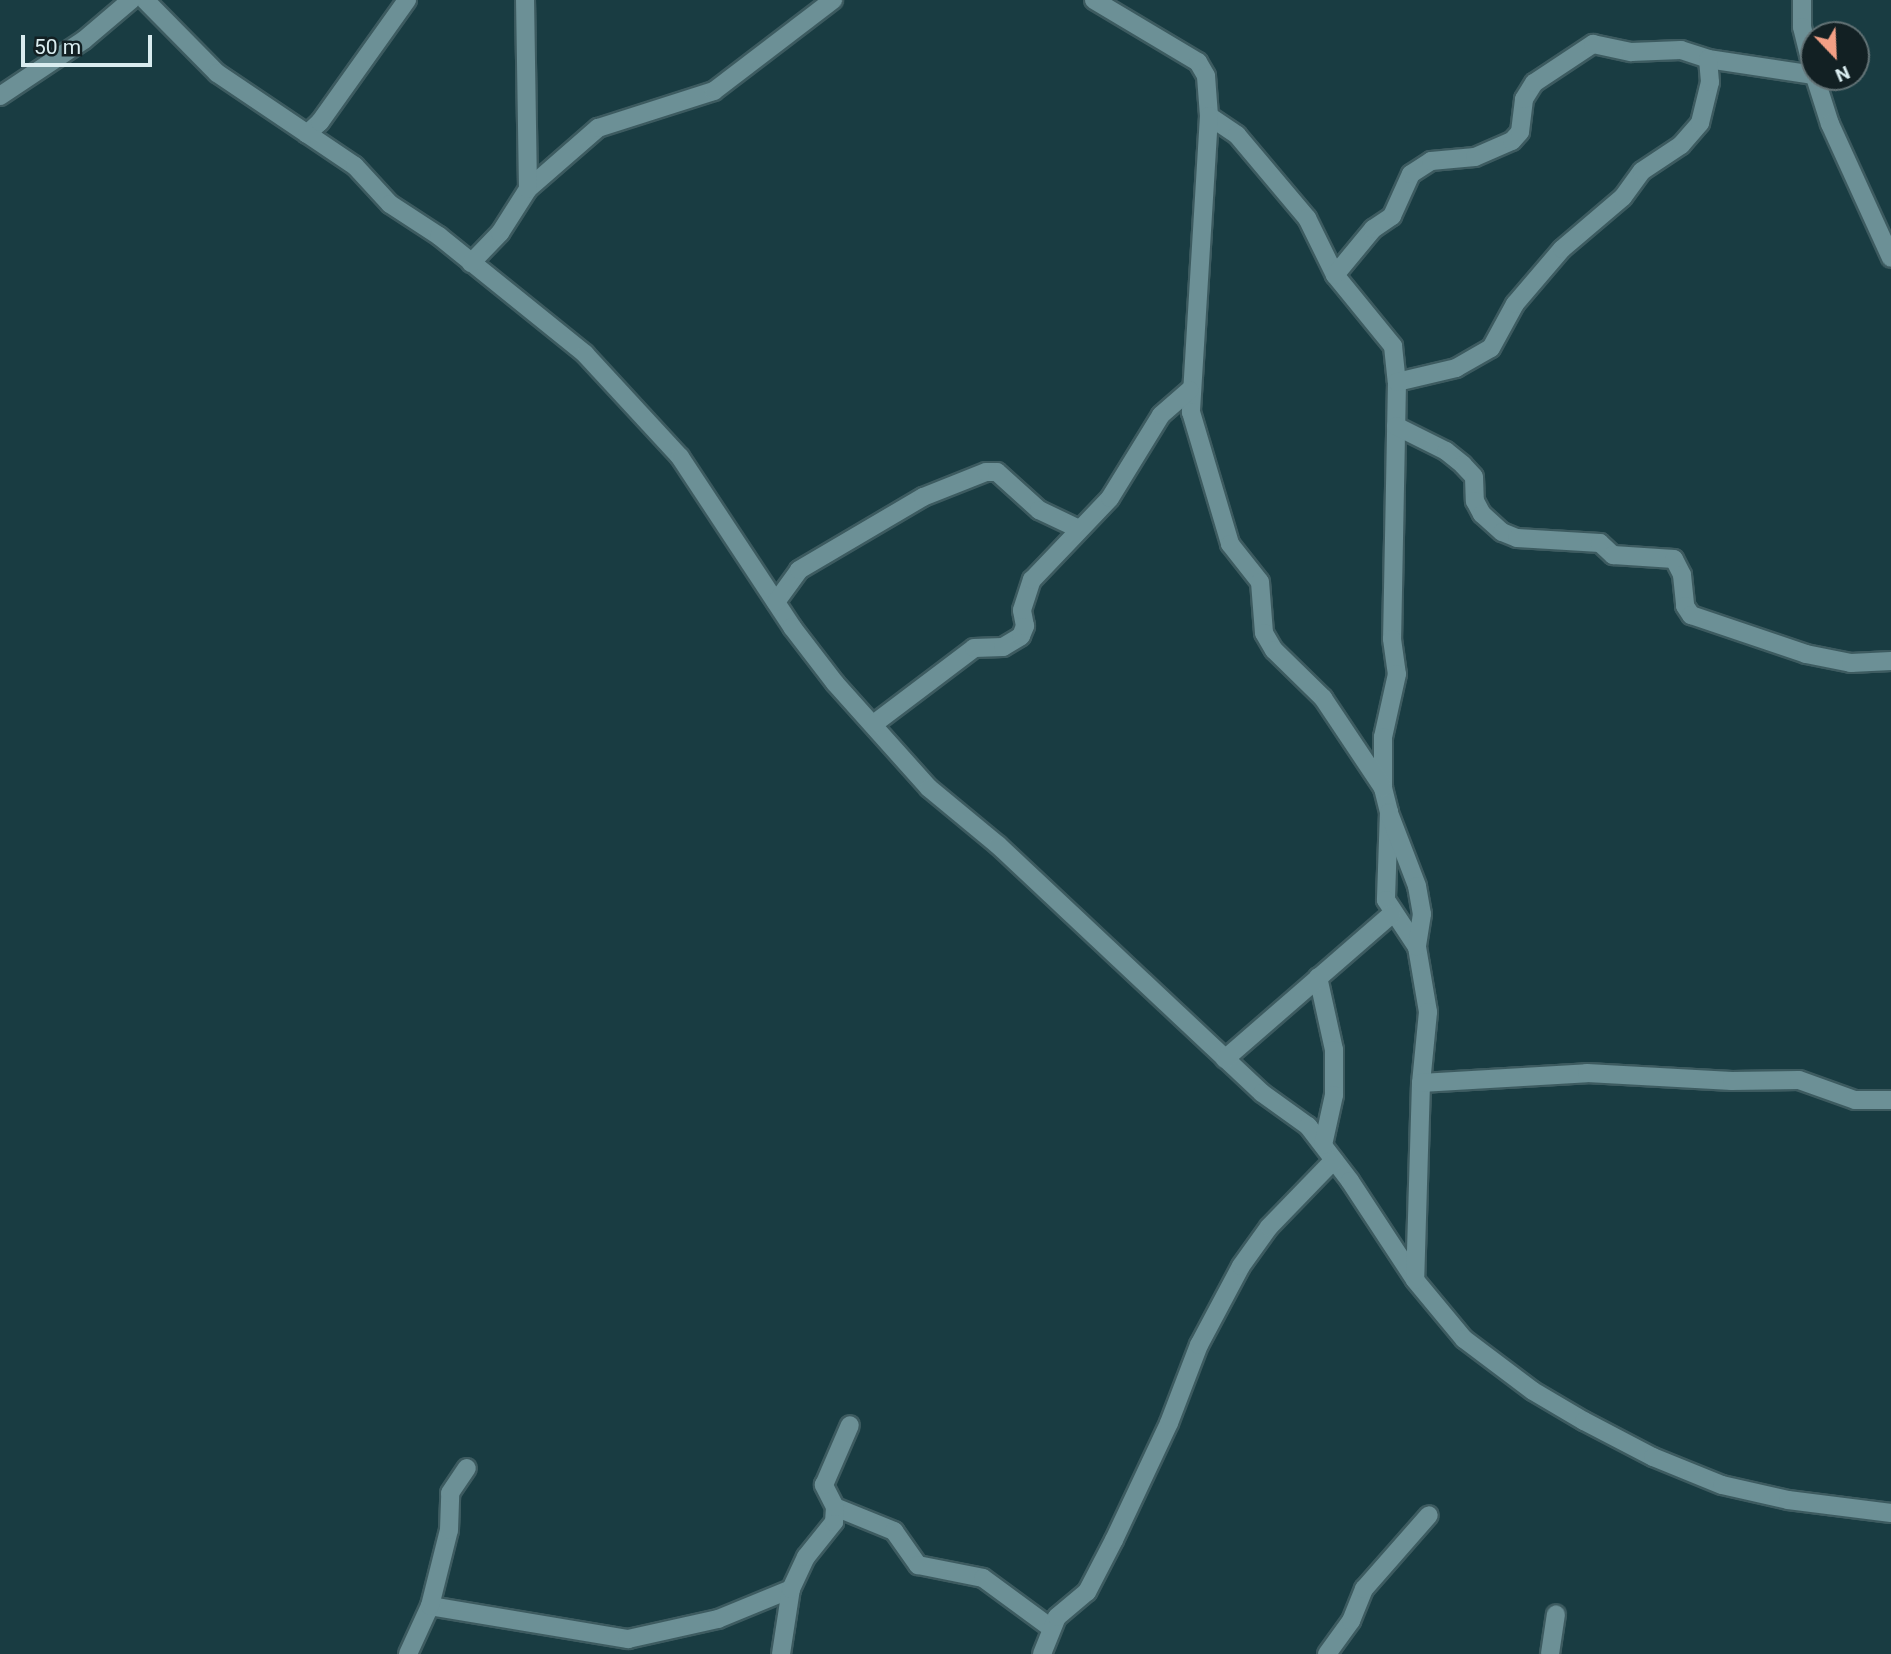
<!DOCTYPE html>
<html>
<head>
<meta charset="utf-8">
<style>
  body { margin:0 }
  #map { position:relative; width:1891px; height:1654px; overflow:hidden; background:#193c42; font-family:Roboto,sans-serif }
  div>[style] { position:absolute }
  .roads { filter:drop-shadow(2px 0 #3d5b60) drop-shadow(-2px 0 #3d5b60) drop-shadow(0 2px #3d5b60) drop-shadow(0 -2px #3d5b60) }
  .minor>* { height:18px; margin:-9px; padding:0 9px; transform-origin:9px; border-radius:9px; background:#6c9096 }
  span { translate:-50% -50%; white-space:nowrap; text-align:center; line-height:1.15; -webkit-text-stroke:6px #122023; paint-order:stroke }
  .north { position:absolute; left:1800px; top:21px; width:70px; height:70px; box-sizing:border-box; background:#122023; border:2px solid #627275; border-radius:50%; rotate:157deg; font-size:19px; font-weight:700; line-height:28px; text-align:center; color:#d9ecef }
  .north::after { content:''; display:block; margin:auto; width:24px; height:32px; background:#f39f85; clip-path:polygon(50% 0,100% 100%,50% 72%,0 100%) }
  .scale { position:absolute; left:21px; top:35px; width:131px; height:32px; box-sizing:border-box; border:4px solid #d9ecef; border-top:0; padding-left:9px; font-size:21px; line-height:24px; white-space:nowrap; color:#d9ecef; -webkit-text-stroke:5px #122023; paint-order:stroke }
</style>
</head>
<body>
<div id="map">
  <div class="roads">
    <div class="minor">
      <div style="left:145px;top:0;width:103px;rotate:45.4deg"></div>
      <div style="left:217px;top:73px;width:166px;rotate:34deg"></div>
      <div style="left:355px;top:166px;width:52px;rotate:47.4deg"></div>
      <div style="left:390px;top:204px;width:59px;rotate:33.1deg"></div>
      <div style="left:439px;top:236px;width:188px;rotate:38.9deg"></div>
      <div style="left:585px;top:354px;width:140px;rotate:47.3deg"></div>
      <div style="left:680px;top:457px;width:204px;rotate:56.6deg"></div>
      <div style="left:792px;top:627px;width:71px;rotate:52.5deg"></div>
      <div style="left:835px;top:683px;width:141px;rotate:48.2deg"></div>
      <div style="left:929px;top:788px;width:89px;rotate:39.6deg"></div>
      <div style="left:998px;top:845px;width:362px;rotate:43.2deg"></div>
      <div style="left:1262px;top:1093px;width:57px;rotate:35.7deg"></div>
      <div style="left:1308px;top:1126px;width:69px;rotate:52.6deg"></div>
      <div style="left:1350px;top:1181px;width:118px;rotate:56.7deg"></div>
      <div style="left:1415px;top:1280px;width:77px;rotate:50.3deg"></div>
      <div style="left:1464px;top:1339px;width:86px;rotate:37deg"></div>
      <div style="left:1533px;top:1391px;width:59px;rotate:30.5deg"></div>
      <div style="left:1584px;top:1421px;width:78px;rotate:27.6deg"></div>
      <div style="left:1653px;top:1457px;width:74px;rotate:22.1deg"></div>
      <div style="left:1722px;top:1485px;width:68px;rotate:12.8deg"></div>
      <div style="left:1788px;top:1500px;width:104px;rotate:7.2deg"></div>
      <div style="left:1094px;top:0;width:121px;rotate:30.8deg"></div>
      <div style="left:1198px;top:62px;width:16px;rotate:60deg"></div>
      <div style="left:1206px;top:76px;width:40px;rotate:85.7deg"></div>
      <div style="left:1209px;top:116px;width:34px;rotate:34deg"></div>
      <div style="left:1237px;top:135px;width:109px;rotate:49.9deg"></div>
      <div style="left:1307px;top:218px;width:64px;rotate:63.8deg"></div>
      <div style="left:1335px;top:275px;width:92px;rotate:50.8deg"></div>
      <div style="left:1393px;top:346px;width:36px;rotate:84deg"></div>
      <div style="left:1397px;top:382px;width:257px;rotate:91.1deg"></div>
      <div style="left:1392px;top:639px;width:35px;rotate:82deg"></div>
      <div style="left:1397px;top:674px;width:65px;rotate:102.5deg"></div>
      <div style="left:1383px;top:737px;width:51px;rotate:90deg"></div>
      <div style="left:1383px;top:788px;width:25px;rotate:76deg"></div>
      <div style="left:1389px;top:812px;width:88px;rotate:92deg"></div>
      <div style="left:1386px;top:900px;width:56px;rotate:56.6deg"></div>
      <div style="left:1417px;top:947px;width:66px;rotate:80.4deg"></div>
      <div style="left:1428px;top:1012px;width:71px;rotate:95.6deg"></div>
      <div style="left:1421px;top:1083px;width:197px;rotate:91.7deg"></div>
      <div style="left:1802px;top:0;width:27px;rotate:90deg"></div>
      <div style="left:1802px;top:27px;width:49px;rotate:76deg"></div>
      <div style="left:1815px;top:77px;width:49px;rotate:72.3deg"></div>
      <div style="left:1830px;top:124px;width:147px;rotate:65.5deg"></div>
      <div style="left:0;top:96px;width:101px;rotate:-33.7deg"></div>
      <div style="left:84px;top:40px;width:62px;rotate:-40.4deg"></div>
      <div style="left:1209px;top:116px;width:297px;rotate:93.5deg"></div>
      <div style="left:1191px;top:412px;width:138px;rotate:73.5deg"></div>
      <div style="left:1230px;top:544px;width:48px;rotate:51.7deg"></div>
      <div style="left:1260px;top:582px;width:51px;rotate:85.5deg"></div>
      <div style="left:1264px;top:633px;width:20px;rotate:60deg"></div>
      <div style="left:1274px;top:650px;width:69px;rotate:44.4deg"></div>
      <div style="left:1323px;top:698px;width:108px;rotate:56.3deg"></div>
      <div style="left:307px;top:134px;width:18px;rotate:-43deg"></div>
      <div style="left:320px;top:122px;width:150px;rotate:-54.5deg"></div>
      <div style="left:528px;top:189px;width:93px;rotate:-41.1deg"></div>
      <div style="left:598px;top:128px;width:122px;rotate:-17.7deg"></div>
      <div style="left:714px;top:91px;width:150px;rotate:-37.4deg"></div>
      <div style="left:471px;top:263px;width:42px;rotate:-46deg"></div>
      <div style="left:500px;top:233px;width:52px;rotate:-57.5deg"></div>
      <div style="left:528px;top:189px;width:189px;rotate:-90.9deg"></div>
      <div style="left:1335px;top:275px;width:60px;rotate:-50.4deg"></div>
      <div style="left:1373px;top:229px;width:23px;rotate:-34deg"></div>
      <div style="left:1392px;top:216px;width:46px;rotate:-65.7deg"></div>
      <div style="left:1411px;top:174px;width:24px;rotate:-33deg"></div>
      <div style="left:1431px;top:161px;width:44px;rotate:-5.2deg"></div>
      <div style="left:1475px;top:157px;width:40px;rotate:-23.4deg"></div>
      <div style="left:1512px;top:141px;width:12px;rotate:-48deg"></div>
      <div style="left:1520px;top:132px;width:33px;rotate:-83deg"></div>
      <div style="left:1524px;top:99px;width:19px;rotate:-58deg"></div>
      <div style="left:1534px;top:83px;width:71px;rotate:-33.5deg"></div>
      <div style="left:1593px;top:44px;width:39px;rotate:12deg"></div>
      <div style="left:1631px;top:52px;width:50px;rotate:-2.3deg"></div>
      <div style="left:1681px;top:50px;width:28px;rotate:18deg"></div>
      <div style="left:1708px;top:59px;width:107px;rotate:8.6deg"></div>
      <div style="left:1397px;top:382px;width:61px;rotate:-13.3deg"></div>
      <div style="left:1456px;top:368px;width:40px;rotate:-29.7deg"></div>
      <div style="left:1491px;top:348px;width:50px;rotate:-61.4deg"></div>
      <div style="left:1515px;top:304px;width:72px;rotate:-49.5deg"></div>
      <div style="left:1562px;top:249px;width:80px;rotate:-40.4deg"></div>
      <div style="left:1623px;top:197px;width:32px;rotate:-54deg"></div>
      <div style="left:1642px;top:171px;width:47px;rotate:-33.7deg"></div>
      <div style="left:1681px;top:145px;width:29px;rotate:-49deg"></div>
      <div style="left:1700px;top:123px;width:42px;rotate:-76.3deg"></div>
      <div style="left:1710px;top:82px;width:23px;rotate:-95deg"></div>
      <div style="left:1396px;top:426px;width:56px;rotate:26.6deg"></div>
      <div style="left:1446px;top:451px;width:22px;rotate:39deg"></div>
      <div style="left:1463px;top:465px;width:16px;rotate:47deg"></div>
      <div style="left:1474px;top:477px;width:24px;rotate:88deg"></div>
      <div style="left:1475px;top:501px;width:15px;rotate:62deg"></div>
      <div style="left:1482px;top:514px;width:27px;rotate:42deg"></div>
      <div style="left:1502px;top:532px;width:16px;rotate:22deg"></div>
      <div style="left:1517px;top:538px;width:83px;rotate:3.4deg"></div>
      <div style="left:1600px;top:543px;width:18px;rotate:43deg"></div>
      <div style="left:1613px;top:555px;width:61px;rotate:3.8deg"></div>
      <div style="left:1674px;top:559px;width:18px;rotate:63deg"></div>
      <div style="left:1682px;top:575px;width:31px;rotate:84deg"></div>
      <div style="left:1685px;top:606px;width:11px;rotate:56deg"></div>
      <div style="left:1691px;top:615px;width:121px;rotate:18.7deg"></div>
      <div style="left:1806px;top:654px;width:46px;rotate:11.3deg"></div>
      <div style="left:1851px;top:663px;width:40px;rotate:-2.9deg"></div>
      <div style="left:776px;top:602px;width:39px;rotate:-54deg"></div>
      <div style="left:799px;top:570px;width:144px;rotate:-30.5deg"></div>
      <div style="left:923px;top:497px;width:68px;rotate:-21.6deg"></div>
      <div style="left:986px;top:472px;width:11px"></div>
      <div style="left:997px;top:472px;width:57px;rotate:42.1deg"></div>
      <div style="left:1039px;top:510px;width:44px;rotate:25.4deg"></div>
      <div style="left:875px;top:723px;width:124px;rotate:-37.1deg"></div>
      <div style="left:974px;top:648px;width:29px;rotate:-2deg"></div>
      <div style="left:1003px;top:647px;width:21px;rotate:-31deg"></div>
      <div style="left:1021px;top:636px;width:11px;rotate:-68deg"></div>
      <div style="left:1025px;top:626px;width:16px;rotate:-101deg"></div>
      <div style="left:1022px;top:610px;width:32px;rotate:-72deg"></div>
      <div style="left:1032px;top:580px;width:113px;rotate:-46.4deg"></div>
      <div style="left:1110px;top:498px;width:97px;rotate:-58.4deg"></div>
      <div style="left:1161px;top:415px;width:38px;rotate:-41deg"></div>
      <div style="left:1389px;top:813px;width:78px;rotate:69deg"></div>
      <div style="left:1417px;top:886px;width:28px;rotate:80deg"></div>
      <div style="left:1422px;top:914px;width:33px;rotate:99deg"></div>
      <div style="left:1318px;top:977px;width:75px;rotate:77.6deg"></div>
      <div style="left:1334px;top:1050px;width:45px;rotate:90deg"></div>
      <div style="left:1334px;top:1095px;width:51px;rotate:102.4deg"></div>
      <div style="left:1225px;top:1059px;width:221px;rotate:-41deg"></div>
      <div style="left:1421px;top:1083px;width:166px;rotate:-3.4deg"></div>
      <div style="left:1587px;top:1073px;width:145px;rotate:3.2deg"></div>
      <div style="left:1732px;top:1081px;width:67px;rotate:-0.9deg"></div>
      <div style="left:1799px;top:1080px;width:59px;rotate:19.7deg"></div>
      <div style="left:1855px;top:1100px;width:36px"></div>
      <div style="left:835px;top:1507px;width:64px;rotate:22.1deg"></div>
      <div style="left:894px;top:1531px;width:42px;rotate:54.8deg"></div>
      <div style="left:918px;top:1565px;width:66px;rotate:11.3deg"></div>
      <div style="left:983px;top:1578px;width:84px;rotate:36.3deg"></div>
      <div style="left:430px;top:1606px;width:201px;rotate:9.5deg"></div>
      <div style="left:628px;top:1639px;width:92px;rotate:-12.5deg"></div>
      <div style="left:718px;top:1619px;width:79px;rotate:-22.3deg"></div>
      <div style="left:408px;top:1654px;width:53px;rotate:-65.4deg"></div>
      <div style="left:430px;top:1606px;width:78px;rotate:-76deg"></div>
      <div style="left:449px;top:1530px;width:37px;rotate:-88deg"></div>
      <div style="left:450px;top:1493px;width:30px;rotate:-56deg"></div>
      <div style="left:781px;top:1654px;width:66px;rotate:-81.3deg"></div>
      <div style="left:791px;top:1589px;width:35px;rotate:-65deg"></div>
      <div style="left:806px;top:1557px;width:45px;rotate:-51.3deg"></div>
      <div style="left:834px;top:1522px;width:15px;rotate:-86deg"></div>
      <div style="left:835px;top:1507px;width:25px;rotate:-117deg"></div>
      <div style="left:824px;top:1485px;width:65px;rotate:-66.6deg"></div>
      <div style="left:1042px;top:1654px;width:40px;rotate:-68deg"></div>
      <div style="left:1057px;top:1617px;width:39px;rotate:-40deg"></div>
      <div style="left:1087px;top:1592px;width:59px;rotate:-62.6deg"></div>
      <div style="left:1114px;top:1540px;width:129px;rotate:-64.8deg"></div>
      <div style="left:1169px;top:1423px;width:84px;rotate:-69deg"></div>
      <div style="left:1199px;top:1345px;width:89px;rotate:-62deg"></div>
      <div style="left:1241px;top:1266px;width:48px;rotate:-54.3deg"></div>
      <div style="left:1269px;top:1227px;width:93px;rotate:-45.9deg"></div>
      <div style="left:1327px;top:1654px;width:41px;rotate:-54deg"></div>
      <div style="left:1351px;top:1621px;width:35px;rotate:-68deg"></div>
      <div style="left:1364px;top:1589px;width:98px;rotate:-48.7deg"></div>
      <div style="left:1550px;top:1654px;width:40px;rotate:-81.5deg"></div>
    </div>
  </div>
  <div class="north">N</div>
  <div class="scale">50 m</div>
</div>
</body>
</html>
